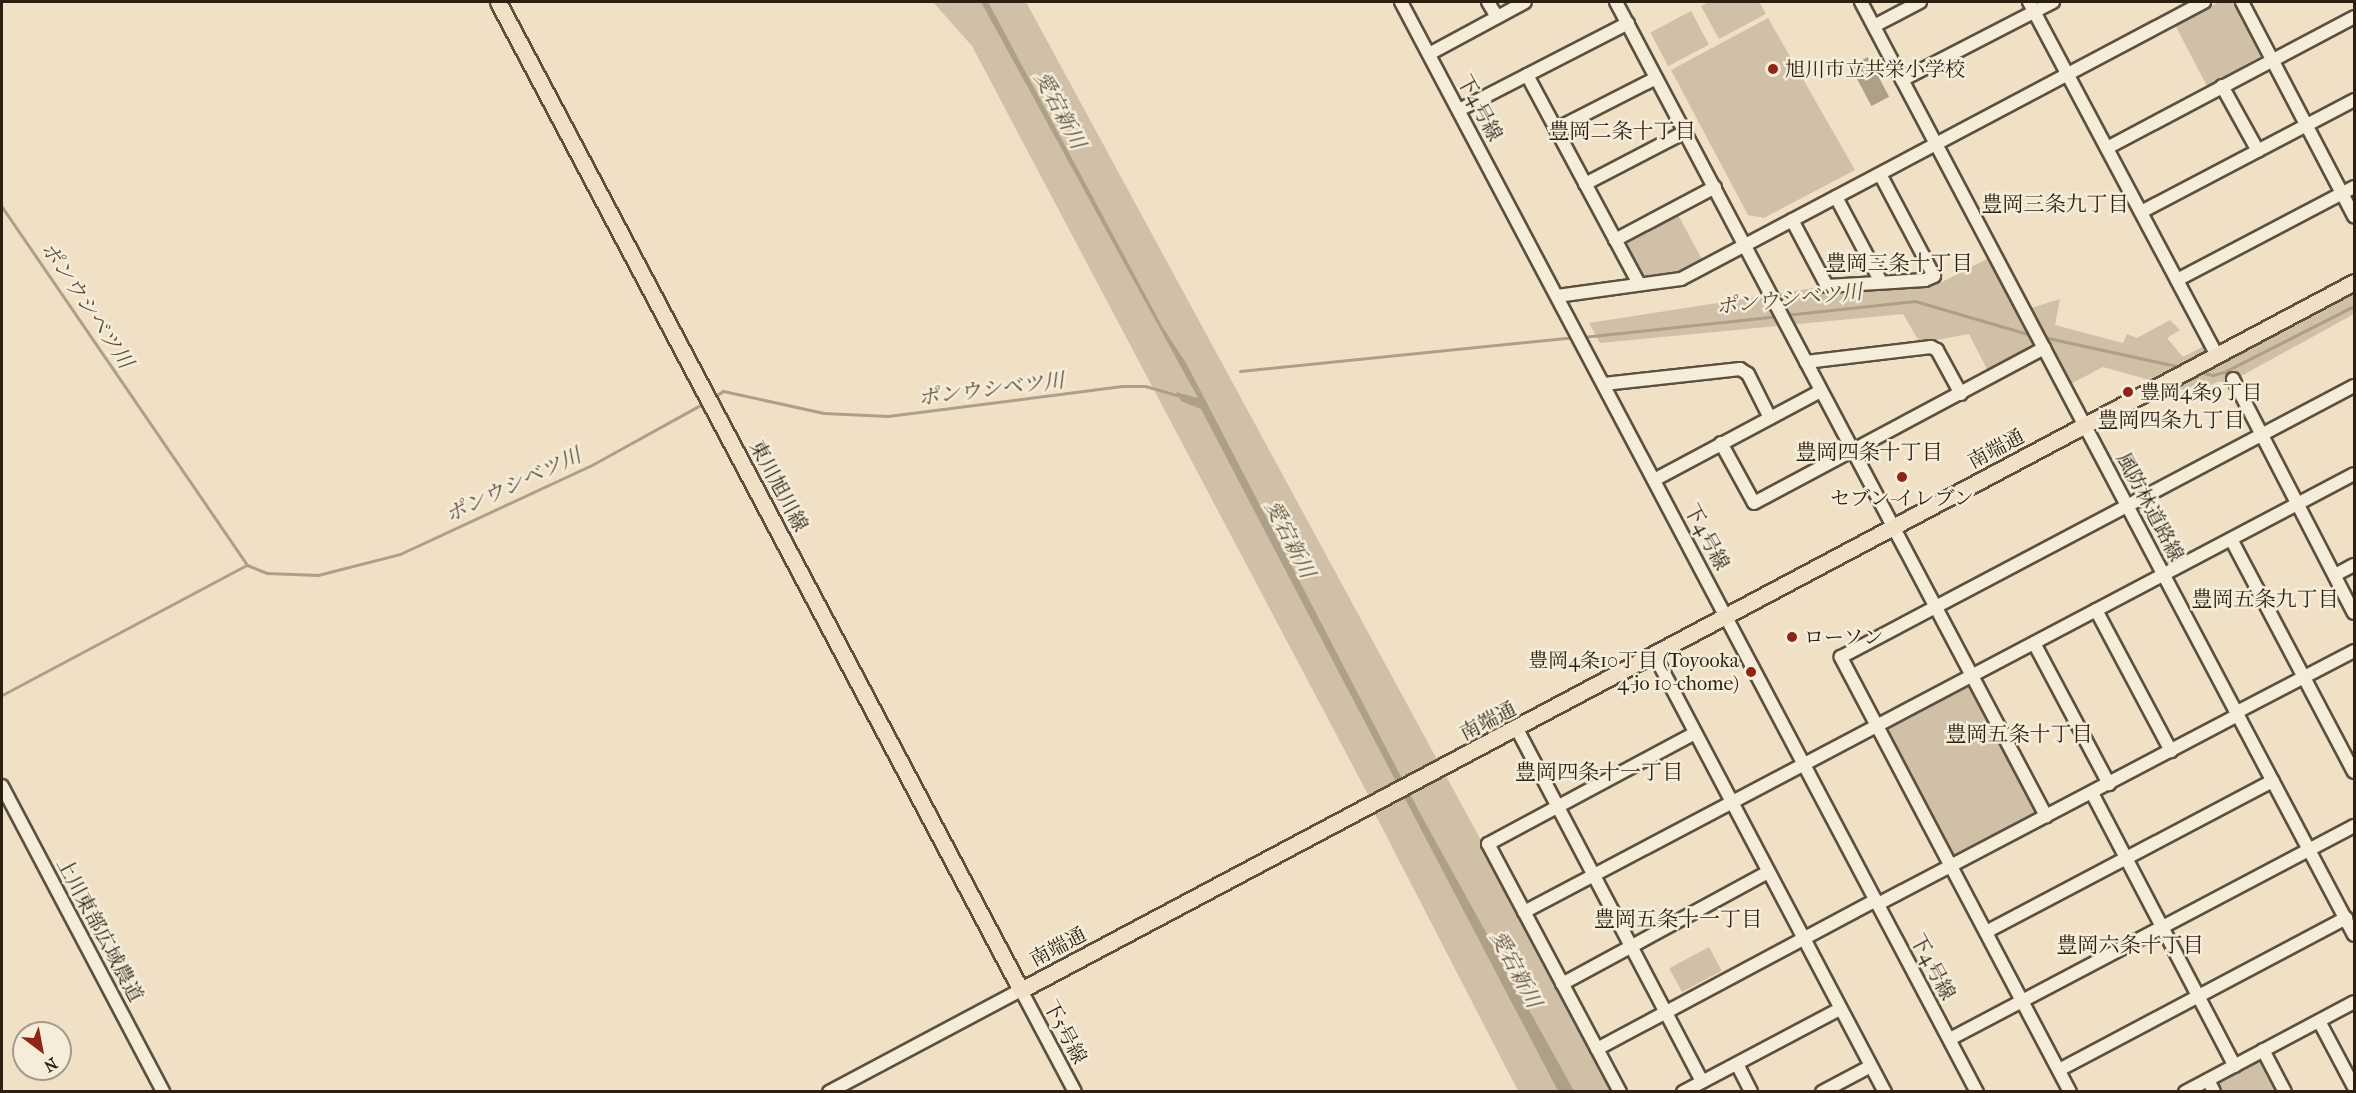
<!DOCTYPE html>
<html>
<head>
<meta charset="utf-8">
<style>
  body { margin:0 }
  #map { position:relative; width:2356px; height:1093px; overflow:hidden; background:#f0e1c6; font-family:"IM FELL French Canon","Noto Serif JP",serif }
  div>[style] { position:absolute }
  .green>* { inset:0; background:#cfc0a7; transform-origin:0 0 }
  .water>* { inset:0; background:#ad9f88; transform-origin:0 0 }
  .stream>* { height:3px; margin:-1.5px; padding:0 1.5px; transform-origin:1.5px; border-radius:1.5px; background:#ad9f88 }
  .roads { filter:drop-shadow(2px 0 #5d503e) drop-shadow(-2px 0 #5d503e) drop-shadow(0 2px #5d503e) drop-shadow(0 -2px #5d503e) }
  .minor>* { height:12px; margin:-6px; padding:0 6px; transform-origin:6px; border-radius:6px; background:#f5ecda }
  .major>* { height:15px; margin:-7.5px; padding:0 7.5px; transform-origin:7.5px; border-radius:7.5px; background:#f0e1c6 }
  .dots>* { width:16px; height:16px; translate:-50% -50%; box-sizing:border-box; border:3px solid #f5ecda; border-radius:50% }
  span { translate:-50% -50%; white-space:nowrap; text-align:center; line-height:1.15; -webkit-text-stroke:5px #f5ecda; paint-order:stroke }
  .poi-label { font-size:20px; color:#2c1f10 }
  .left { translate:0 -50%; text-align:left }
  .right { translate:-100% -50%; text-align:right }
  .street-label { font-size:20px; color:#2c1f10 }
  .water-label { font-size:21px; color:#594c3a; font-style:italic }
  .neighbourhood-label { font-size:21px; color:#2c1f10 }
  .frame { position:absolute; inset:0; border:3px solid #2c1f10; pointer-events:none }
  .north { position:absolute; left:12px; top:1021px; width:60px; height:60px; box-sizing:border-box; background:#f5ecda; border:2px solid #a59a89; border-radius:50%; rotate:148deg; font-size:16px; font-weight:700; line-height:24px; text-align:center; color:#2c1f10 }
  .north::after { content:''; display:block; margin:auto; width:21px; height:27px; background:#8f2418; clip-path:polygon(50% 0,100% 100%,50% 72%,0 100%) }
</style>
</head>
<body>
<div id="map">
  <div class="green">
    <div style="clip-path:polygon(933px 2px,1026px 2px,1617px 1091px,1518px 1091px,1373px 810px,1372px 802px,972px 46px)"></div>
    <div style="clip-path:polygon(1709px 2px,1759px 2px,1766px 14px,1719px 39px,1701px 6px)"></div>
    <div style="clip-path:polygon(2219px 2px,2235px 2px,2263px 55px,2207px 86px,2175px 25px)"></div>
    <div style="left:1691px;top:11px;width:38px;height:46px;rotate:62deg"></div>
    <div style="clip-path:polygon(1768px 18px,1855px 170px,1764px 218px,1748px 215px,1671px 70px)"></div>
    <div style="clip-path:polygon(1677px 213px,1704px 263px,1681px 276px,1644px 281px,1622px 242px)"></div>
    <div style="clip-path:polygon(1989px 258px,2038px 350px,1990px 375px,1969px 334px,1920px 343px,1903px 314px,1600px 343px,1589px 323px,1827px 286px,1934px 276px,1940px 283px)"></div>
    <div style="clip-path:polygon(2354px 282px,2354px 314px,2225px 385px,2219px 381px,2196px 393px,2103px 367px,2069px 385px,2028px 309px,2060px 299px,2055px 325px,2123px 343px,2127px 334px,2137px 338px,2170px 320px,2180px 330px,2167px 338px,2183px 357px,2206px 345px,2217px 355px)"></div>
    <div style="left:1971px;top:683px;width:146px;height:100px;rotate:63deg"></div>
    <div style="left:1709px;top:947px;width:27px;height:45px;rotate:62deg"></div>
    <div style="clip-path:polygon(2262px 1057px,2280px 1091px,2217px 1091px,2213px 1084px)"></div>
  </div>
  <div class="water">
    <div style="clip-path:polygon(981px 2px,988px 2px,1162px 326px,1186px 363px,1421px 815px,1574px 1091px,1558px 1091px,1201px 409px,1181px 401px,1176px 392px,1198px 398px)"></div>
    <div style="left:1868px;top:57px;width:45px;height:20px;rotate:62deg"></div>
  </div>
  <div class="stream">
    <div style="left:2px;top:207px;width:434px;rotate:55.6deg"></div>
    <div style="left:247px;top:565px;width:22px;rotate:22deg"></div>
    <div style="left:267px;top:573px;width:51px;rotate:2.2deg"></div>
    <div style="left:318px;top:575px;width:85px;rotate:-14.4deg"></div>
    <div style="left:400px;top:554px;width:209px;rotate:-24.9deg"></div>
    <div style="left:590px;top:466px;width:130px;rotate:-28.9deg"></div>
    <div style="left:1785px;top:315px;width:131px;rotate:-6.1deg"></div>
    <div style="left:1915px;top:301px;width:121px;rotate:16.3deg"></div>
    <div style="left:1583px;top:337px;width:197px;rotate:-6.1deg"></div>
    <div style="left:2043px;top:337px;width:141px;rotate:12.3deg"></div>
    <div style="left:1240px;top:371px;width:335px;rotate:-5.8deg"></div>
    <div style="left:2199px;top:372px;width:14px;rotate:12deg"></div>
    <div style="left:2213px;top:375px;width:11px;rotate:-15deg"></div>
    <div style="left:2224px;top:372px;width:146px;rotate:-26.9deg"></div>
    <div style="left:712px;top:398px;width:13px;rotate:-32deg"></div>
    <div style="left:723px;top:391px;width:103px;rotate:12.3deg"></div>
    <div style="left:824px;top:413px;width:64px;rotate:2.7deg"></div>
    <div style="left:888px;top:416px;width:236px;rotate:-7.3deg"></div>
    <div style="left:1122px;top:386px;width:23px"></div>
    <div style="left:1145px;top:386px;width:36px;rotate:16deg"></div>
    <div style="left:2px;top:695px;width:277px;rotate:-28deg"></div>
  </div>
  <div class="roads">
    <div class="minor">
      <div style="left:1401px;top:2px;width:1233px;rotate:62.15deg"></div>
      <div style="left:1488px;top:2px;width:17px;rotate:59deg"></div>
      <div style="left:1616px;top:2px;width:921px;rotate:62.15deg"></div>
      <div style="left:1861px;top:2px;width:1055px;rotate:62.15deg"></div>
      <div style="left:2029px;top:2px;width:400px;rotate:62deg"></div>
      <div style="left:2242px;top:2px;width:242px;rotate:62.4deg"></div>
      <div style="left:1874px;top:26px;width:52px;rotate:-27.6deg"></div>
      <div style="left:1429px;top:54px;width:109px;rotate:-28.4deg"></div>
      <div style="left:1527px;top:75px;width:237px;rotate:61.8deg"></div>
      <div style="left:1902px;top:80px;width:170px;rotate:-27.3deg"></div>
      <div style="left:2222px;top:86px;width:74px;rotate:61deg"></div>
      <div style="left:1459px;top:110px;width:190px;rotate:-27.2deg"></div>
      <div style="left:1556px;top:129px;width:112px;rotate:-27deg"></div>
      <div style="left:2107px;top:148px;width:280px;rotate:-27.9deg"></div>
      <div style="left:1585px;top:184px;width:113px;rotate:-27.5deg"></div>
      <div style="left:1836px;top:197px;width:94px;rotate:62.1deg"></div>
      <div style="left:2141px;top:212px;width:241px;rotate:-27.7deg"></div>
      <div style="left:1792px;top:220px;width:75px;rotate:62.1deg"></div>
      <div style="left:1827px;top:286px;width:98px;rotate:-3.5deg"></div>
      <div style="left:1925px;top:280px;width:10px;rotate:-24deg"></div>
      <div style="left:1934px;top:276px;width:115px;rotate:-117.9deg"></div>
      <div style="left:1615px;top:240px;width:113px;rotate:-27.9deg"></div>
      <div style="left:2177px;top:280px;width:200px;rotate:-27.7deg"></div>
      <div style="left:1557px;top:296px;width:125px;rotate:-7.8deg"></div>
      <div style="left:1681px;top:279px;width:592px;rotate:-27.91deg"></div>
      <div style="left:1806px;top:362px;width:126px;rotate:-6.8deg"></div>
      <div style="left:1931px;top:347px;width:7px;rotate:27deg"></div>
      <div style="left:1937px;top:350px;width:50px;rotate:61.4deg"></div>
      <div style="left:2233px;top:379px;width:263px;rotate:62.7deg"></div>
      <div style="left:1604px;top:384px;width:137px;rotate:-6.3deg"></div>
      <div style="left:1740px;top:369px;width:9px;rotate:32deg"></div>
      <div style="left:1748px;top:374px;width:49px;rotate:63.4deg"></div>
      <div style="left:1721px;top:443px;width:68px;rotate:61.2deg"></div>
      <div style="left:1754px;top:503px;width:329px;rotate:-28.1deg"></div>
      <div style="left:1654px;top:480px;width:189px;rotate:-28.1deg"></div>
      <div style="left:2231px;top:539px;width:263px;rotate:62.2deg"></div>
      <div style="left:2335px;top:575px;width:21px;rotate:-28deg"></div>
      <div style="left:2096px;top:610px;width:160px;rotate:62deg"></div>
      <div style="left:2034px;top:643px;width:160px;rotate:62deg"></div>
      <div style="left:1655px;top:656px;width:493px;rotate:62.2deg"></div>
      <div style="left:2237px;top:712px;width:132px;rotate:-27.5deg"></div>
      <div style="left:1517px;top:729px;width:398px;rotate:62.3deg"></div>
      <div style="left:2px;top:786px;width:346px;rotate:62.2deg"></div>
      <div style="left:2092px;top:793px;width:308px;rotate:62.4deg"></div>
      <div style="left:1878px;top:904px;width:407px;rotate:-27.7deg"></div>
      <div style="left:1524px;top:912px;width:938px;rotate:-27.82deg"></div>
      <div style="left:1986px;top:932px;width:324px;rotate:-27.8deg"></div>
      <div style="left:1562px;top:984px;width:234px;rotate:-28.5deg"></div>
      <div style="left:2319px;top:1021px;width:75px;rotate:62.1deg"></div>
      <div style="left:1950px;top:1039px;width:457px;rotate:-27.8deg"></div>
      <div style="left:1597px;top:1049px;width:316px;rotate:-28.1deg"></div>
      <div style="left:2263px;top:1050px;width:47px;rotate:62.4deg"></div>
      <div style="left:1737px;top:1064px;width:31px;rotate:63deg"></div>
      <div style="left:2059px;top:1070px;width:325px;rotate:-27.9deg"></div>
      <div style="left:2208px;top:1080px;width:13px;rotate:63deg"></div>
      <div style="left:829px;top:1092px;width:217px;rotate:-28deg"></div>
      <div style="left:1021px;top:990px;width:115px;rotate:62.1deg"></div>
      <div style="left:1620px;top:1092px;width:281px;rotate:-118deg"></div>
      <div style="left:1488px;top:844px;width:235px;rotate:-28.2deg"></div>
      <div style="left:1683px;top:1092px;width:178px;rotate:-27.9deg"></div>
      <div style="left:1822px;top:1092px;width:55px;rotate:-28deg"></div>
      <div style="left:2070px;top:1092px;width:492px;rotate:-117.8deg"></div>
      <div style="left:1841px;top:657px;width:580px;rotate:-27.85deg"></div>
      <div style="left:2185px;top:1092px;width:191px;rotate:-28deg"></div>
    </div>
    <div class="major">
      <div style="left:498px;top:2px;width:1118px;rotate:62.11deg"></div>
      <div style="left:1021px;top:990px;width:1509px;rotate:-27.97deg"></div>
    </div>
  </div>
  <div class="dots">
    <div style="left:1773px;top:69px;background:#8f2418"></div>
    <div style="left:2128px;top:392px;background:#8f2418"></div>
    <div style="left:1902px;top:477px;background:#8f2418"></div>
    <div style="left:1792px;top:637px;background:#8f2418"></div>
    <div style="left:1751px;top:672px;background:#8f2418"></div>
  </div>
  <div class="poi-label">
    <span class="left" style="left:1785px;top:69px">旭川市立共栄小学校</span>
    <span class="left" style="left:2140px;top:392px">豊岡4条9丁目</span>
    <span style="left:1902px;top:498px">セブン-イレブン</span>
    <span class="left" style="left:1804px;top:637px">ローソン</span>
    <span class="right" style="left:1739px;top:672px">豊岡4条10丁目 (Toyooka<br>4-jo 10-chome)</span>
  </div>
  <div class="street-label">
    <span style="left:1480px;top:108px;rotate:62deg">下4号線</span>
    <span style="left:1996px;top:449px;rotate:-28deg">南端通</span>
    <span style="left:779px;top:486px;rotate:62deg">東川旭川線</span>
    <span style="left:2150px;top:507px;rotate:62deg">風防林道路線</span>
    <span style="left:1707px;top:537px;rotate:62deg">下4号線</span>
    <span style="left:1488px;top:721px;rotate:-27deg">南端通</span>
    <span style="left:100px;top:930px;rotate:62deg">上川東部広域農道</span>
    <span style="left:1058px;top:947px;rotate:-28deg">南端通</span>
    <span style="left:1933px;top:967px;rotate:62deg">下4号線</span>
    <span style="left:1065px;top:1032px;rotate:62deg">下5号線</span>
  </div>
  <div class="water-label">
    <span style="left:1060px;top:110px;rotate:62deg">愛宕新川</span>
    <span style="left:1789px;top:299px;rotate:-6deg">ポンウシベツ川</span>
    <span style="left:87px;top:305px;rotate:56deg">ポンウシベツ川</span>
    <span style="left:991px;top:389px;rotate:-7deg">ポンウシベツ川</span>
    <span style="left:513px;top:485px;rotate:-25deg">ポンウシベツ川</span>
    <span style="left:1290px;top:539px;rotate:63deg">愛宕新川</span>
    <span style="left:1516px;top:969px;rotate:62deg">愛宕新川</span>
  </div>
  <div class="neighbourhood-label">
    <span style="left:1622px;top:131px">豊岡二条十丁目</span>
    <span style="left:2055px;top:204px">豊岡三条九丁目</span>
    <span style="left:1899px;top:263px">豊岡三条十丁目</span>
    <span style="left:2171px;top:420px">豊岡四条九丁目</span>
    <span style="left:1869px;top:452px">豊岡四条十丁目</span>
    <span style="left:2265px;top:599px">豊岡五条九丁目</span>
    <span style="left:2019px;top:734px">豊岡五条十丁目</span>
    <span style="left:1599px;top:772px">豊岡四条十一丁目</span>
    <span style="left:1678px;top:919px">豊岡五条十一丁目</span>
    <span style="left:2130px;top:945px">豊岡六条十丁目</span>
  </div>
  <div class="frame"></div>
  <div class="north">N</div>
</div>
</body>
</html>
